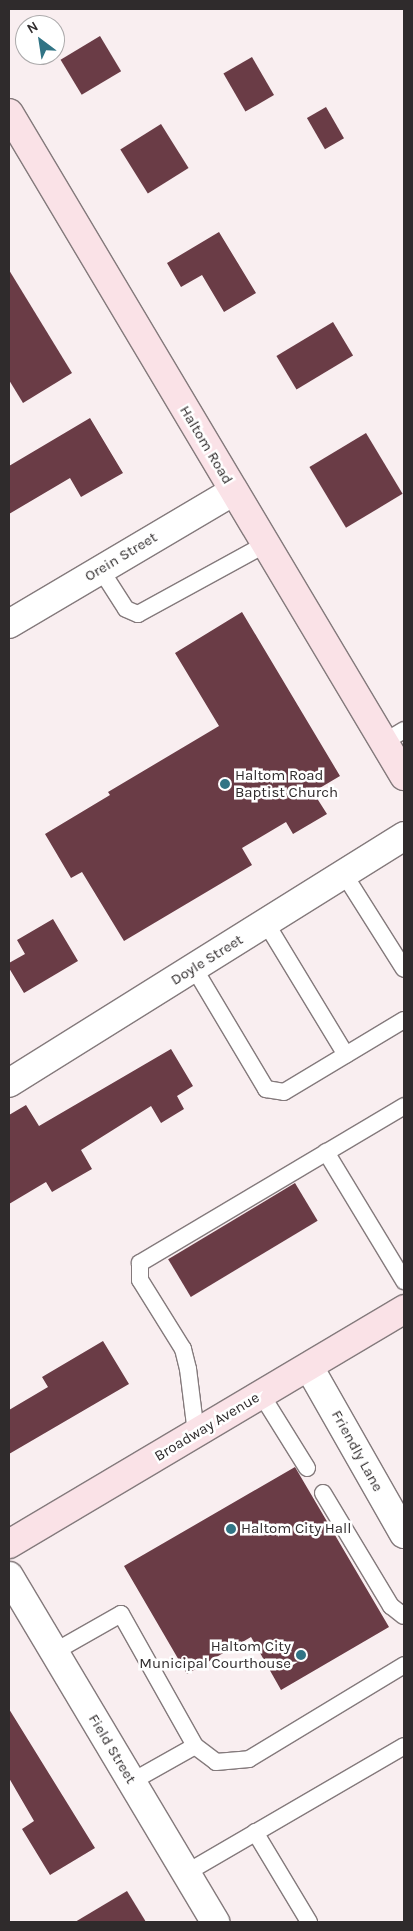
<!DOCTYPE html>
<html>
<head>
<meta charset="utf-8">
<style>
  body { margin:0 }
  #map { position:relative; width:413px; height:1931px; overflow:hidden; background:#f9eef0; font-family:Karla,sans-serif }
  div>[style] { position:absolute }
  .building>* { inset:0; background:#6a3c46; transform-origin:0 0 }
  .roads { filter:drop-shadow(1px 0 #847a7c) drop-shadow(-1px 0 #847a7c) drop-shadow(0 1px #847a7c) drop-shadow(0 -1px #847a7c) }
  .service>* { height:16px; margin:-8px; padding:0 8px; transform-origin:8px; border-radius:8px; background:#fff }
  .minor>* { height:28px; margin:-14px; padding:0 14px; transform-origin:14px; border-radius:14px; background:#fff }
  .secondary>* { height:28px; margin:-14px; padding:0 14px; transform-origin:14px; border-radius:14px; background:#fae2e7 }
  .dots>* { width:14px; height:14px; translate:-50% -50%; box-sizing:border-box; border:2px solid #fff; border-radius:50% }
  span { translate:-50% -50%; white-space:nowrap; text-align:center; line-height:1.15; -webkit-text-stroke:5px #fff; paint-order:stroke }
  .street-label { font-size:15px; color:#2f2b2c }
  .poi-label { font-size:15px; color:#2f2b2c }
  .left { translate:0 -50%; text-align:left }
  .right { translate:-100% -50%; text-align:right }
  .frame { position:absolute; inset:0; border:10px solid #2f2b2c; pointer-events:none }
  .north { position:absolute; left:15px; top:15px; width:50px; height:50px; box-sizing:border-box; background:#fff; border:1px solid #acaaab; border-radius:50%; rotate:329deg; font-size:14px; font-weight:700; line-height:20px; text-align:center; color:#2f2b2c }
  .north::after { content:''; display:block; margin:auto; width:18px; height:22px; background:#317485; clip-path:polygon(50% 0,100% 100%,50% 72%,0 100%) }
</style>
</head>
<body>
<div id="map">
  <div class="building">
    <div style="left:100px;top:36px;width:41px;height:46px;rotate:59deg"></div>
    <div style="left:252px;top:57px;width:44px;height:33px;rotate:60deg"></div>
    <div style="left:326px;top:107px;width:36px;height:22px;rotate:60deg"></div>
    <div style="left:161px;top:124px;width:52px;height:48px;rotate:58deg"></div>
    <div style="clip-path:polygon(219px 232px,256px 293px,224px 312px,202px 275px,181px 287px,167px 263px)"></div>
    <div style="clip-path:polygon(9px 270px,72px 373px,23px 403px,9px 380px)"></div>
    <div style="left:333px;top:322px;width:39px;height:66px;rotate:59deg"></div>
    <div style="clip-path:polygon(90px 418px,123px 473px,81px 497px,70px 478px,9px 514px,9px 466px)"></div>
    <div style="left:366px;top:433px;width:71px;height:66px;rotate:59deg"></div>
    <div style="clip-path:polygon(242px 612px,340px 776px,313px 792px,327px 814px,293px 834px,286px 822px,242px 848px,252px 865px,124px 941px,82px 872px,71px 878px,45px 834px,110px 795px,108px 792px,219px 726px,175px 653px)"></div>
    <div style="clip-path:polygon(53px 919px,78px 961px,24px 993px,9px 968px,9px 963px,25px 954px,17px 940px)"></div>
    <div style="clip-path:polygon(171px 1049px,193px 1086px,177px 1096px,184px 1109px,161px 1123px,151px 1106px,81px 1150px,92px 1169px,52px 1192px,46px 1182px,9px 1204px,9px 1115px,26px 1105px,39px 1126px)"></div>
    <div style="left:295px;top:1183px;width:44px;height:148px;rotate:59deg"></div>
    <div style="clip-path:polygon(103px 1341px,129px 1384px,9px 1454px,9px 1410px,48px 1387px,42px 1377px)"></div>
    <div style="clip-path:polygon(295px 1467px,389px 1627px,281px 1690px,251px 1637px,187px 1674px,124px 1566px)"></div>
    <div style="clip-path:polygon(9px 1709px,95px 1848px,50px 1875px,22px 1829px,34px 1821px,9px 1778px)"></div>
    <div style="clip-path:polygon(127px 1891px,146px 1922px,75px 1922px)"></div>
  </div>
  <div class="roads">
    <div class="service">
      <div style="left:101px;top:570px;width:46px;rotate:57.3deg"></div>
      <div style="left:126px;top:609px;width:13px;rotate:23deg"></div>
      <div style="left:138px;top:614px;width:146px;rotate:-28.7deg"></div>
      <div style="left:384px;top:742px;width:23px;rotate:-31deg"></div>
      <div style="left:344px;top:874px;width:112px;rotate:57.7deg"></div>
      <div style="left:266px;top:923px;width:154px;rotate:58.8deg"></div>
      <div style="left:194px;top:968px;width:141px;rotate:59.2deg"></div>
      <div style="left:266px;top:1089px;width:18px;rotate:9deg"></div>
      <div style="left:284px;top:1092px;width:140px;rotate:-31deg"></div>
      <div style="left:326px;top:1152px;width:151px;rotate:58.8deg"></div>
      <div style="left:261px;top:1394px;width:87px;rotate:58.1deg"></div>
      <div style="left:196px;top:1433px;width:64px;rotate:-97.1deg"></div>
      <div style="left:188px;top:1369px;width:21px;rotate:-104deg"></div>
      <div style="left:183px;top:1349px;width:81px;rotate:-121.9deg"></div>
      <div style="left:140px;top:1280px;width:17px;rotate:-90deg"></div>
      <div style="left:140px;top:1263px;width:307px;rotate:-30.7deg"></div>
      <div style="left:323px;top:1493px;width:132px;rotate:59deg"></div>
      <div style="left:391px;top:1606px;width:16px;rotate:38deg"></div>
      <div style="left:54px;top:1652px;width:77px;rotate:-29.6deg"></div>
      <div style="left:121px;top:1614px;width:151px;rotate:60.7deg"></div>
      <div style="left:195px;top:1746px;width:26px;rotate:37deg"></div>
      <div style="left:216px;top:1762px;width:33px;rotate:-5deg"></div>
      <div style="left:249px;top:1759px;width:181px;rotate:-31.2deg"></div>
      <div style="left:131px;top:1782px;width:73px;rotate:-29.4deg"></div>
      <div style="left:255px;top:1832px;width:105px;rotate:59deg"></div>
      <div style="left:186px;top:1873px;width:252px;rotate:-30.2deg"></div>
    </div>
    <div class="minor">
      <div style="left:9px;top:624px;width:261px;rotate:-30.6deg"></div>
      <div style="left:9px;top:1083px;width:466px;rotate:-32deg"></div>
      <div style="left:309px;top:1367px;width:192px;rotate:60.4deg"></div>
      <div style="left:9px;top:1576px;width:403px;rotate:59.2deg"></div>
    </div>
    <div class="secondary">
      <div style="left:9px;top:113px;width:772px;rotate:59.21deg"></div>
      <div style="left:9px;top:1544px;width:460px;rotate:-30.7deg"></div>
    </div>
  </div>
  <div class="dots">
    <div style="left:225px;top:784px;background:#317485"></div>
    <div style="left:231px;top:1529px;background:#317485"></div>
    <div style="left:301px;top:1655px;background:#317485"></div>
  </div>
  <div class="street-label">
    <span style="left:206px;top:445px;rotate:59deg">Haltom Road</span>
    <span style="left:121px;top:557px;rotate:-31deg">Orein Street</span>
    <span style="left:207px;top:960px;rotate:-32deg">Doyle Street</span>
    <span style="left:207px;top:1427px;rotate:-31deg">Broadway Avenue</span>
    <span style="left:357px;top:1451px;rotate:61deg">Friendly Lane</span>
    <span style="left:112px;top:1749px;rotate:59deg">Field Street</span>
  </div>
  <div class="poi-label">
    <span class="left" style="left:235px;top:784px">Haltom Road<br>Baptist Church</span>
    <span class="left" style="left:241px;top:1529px">Haltom City Hall</span>
    <span class="right" style="left:291px;top:1655px">Haltom City<br>Municipal Courthouse</span>
  </div>
  <div class="frame"></div>
  <div class="north">N</div>
</div>
</body>
</html>
